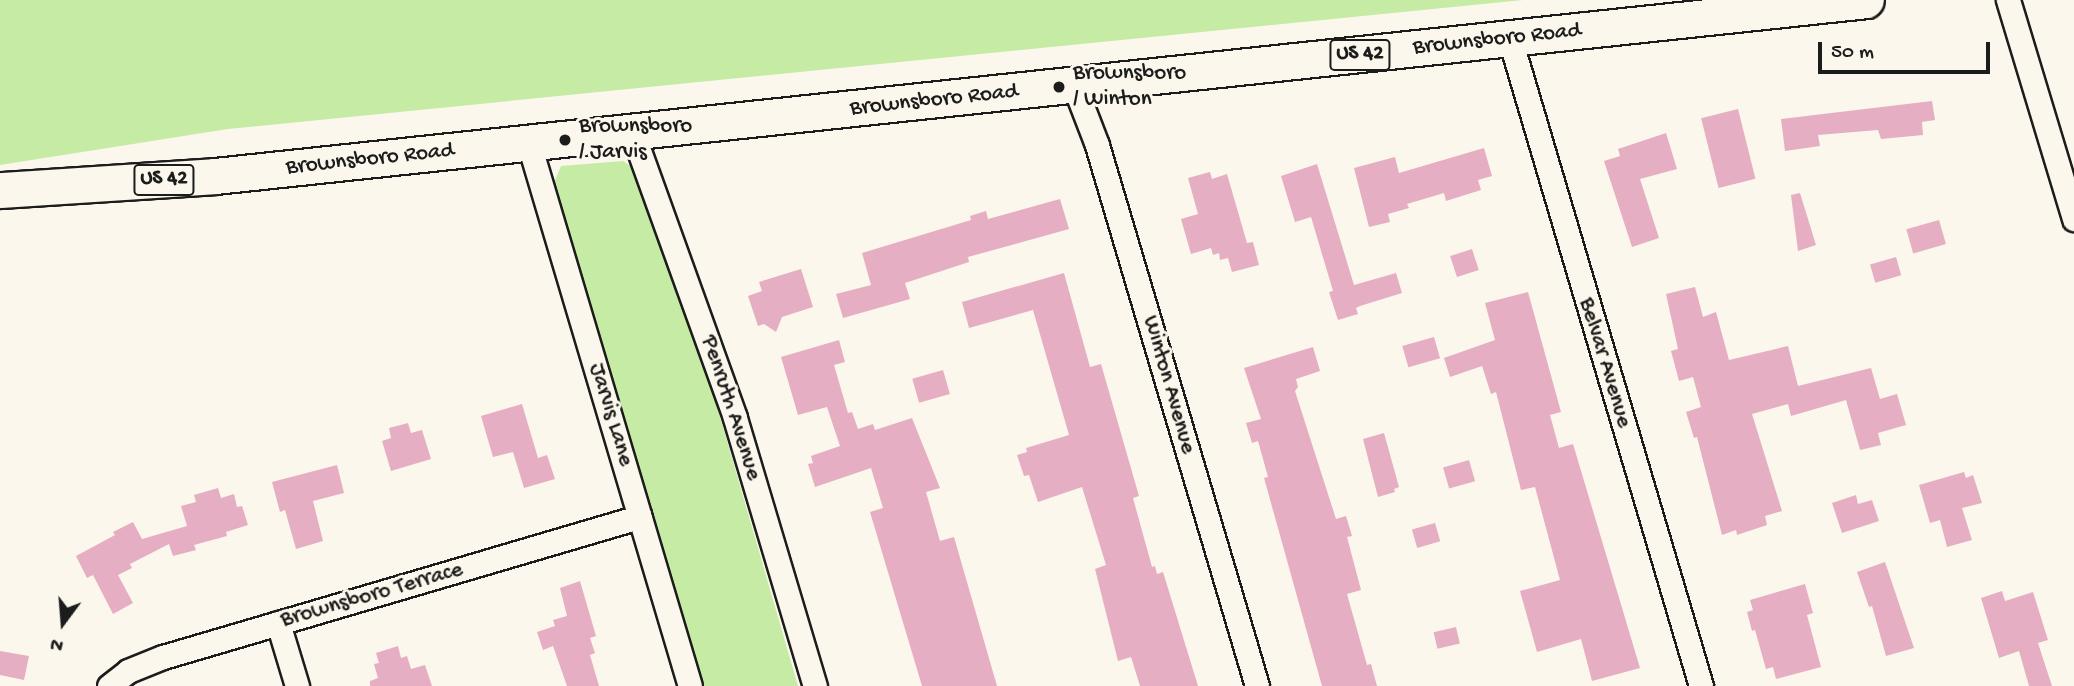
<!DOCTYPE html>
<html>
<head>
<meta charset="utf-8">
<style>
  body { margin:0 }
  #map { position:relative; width:2074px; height:686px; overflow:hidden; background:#fbf7ec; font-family:"Gochi Hand",sans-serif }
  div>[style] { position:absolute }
  .green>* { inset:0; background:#c6eba5 }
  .building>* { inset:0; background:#e6aec2; transform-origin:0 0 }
  .roads { filter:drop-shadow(2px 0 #1c1c1c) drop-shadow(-2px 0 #1c1c1c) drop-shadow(0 2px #1c1c1c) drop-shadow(0 -2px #1c1c1c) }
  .street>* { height:23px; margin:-11.5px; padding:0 11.5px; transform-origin:11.5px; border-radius:11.5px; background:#fbf7ec }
  .primary>* { height:35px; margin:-17.5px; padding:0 17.5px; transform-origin:17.5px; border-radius:17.5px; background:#fbf7ec }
  .dots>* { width:19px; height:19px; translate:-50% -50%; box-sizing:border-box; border:4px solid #fbf7ec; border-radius:50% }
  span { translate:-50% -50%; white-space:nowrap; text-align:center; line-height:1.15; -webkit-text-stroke:6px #fbf7ec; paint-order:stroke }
  .shield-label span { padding:2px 5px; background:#fbf7ec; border:2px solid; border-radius:5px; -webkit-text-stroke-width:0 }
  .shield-label { font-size:21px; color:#1c1c1c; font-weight:700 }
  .street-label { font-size:23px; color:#1c1c1c }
  .poi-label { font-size:23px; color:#1c1c1c }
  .left { translate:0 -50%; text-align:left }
  .north { position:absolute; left:28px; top:588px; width:70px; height:70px; -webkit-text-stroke:5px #fbf7ec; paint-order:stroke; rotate:196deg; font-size:19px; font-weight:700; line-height:28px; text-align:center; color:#1c1c1c }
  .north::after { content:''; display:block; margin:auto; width:24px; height:32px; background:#1c1c1c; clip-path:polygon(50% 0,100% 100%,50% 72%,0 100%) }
  .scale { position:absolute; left:1818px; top:42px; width:172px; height:32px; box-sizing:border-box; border:4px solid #1c1c1c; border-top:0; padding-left:9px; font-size:21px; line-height:24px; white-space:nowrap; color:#1c1c1c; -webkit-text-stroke:5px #fbf7ec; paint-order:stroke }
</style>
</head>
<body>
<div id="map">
  <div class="green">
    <div style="clip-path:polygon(0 0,1523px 0,228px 129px,0 165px)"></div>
    <div style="clip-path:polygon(623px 161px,638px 171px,688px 306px,798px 686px,704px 686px,554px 183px,561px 166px)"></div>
  </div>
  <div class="building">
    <div style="clip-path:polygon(1932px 101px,1935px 120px,1922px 122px,1923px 135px,1881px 139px,1878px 130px,1818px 135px,1820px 146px,1785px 151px,1781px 119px)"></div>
    <div style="left:1738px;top:109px;width:72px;height:38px;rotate:76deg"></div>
    <div style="clip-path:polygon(1666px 133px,1677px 169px,1640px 179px,1659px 238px,1632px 247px,1604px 161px,1620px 156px,1618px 149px)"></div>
    <div style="clip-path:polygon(1484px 148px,1492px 176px,1478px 180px,1481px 190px,1446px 201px,1444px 193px,1407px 204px,1409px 208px,1388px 214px,1390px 222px,1369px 227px,1354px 168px,1395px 157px,1399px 173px)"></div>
    <div style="clip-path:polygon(1317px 164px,1354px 285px,1396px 273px,1402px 293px,1360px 306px,1356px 308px,1358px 314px,1338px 320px,1329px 292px,1333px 291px,1311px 217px,1295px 222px,1281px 176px)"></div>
    <div style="clip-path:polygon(1210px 172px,1212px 179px,1227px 174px,1247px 243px,1253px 242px,1259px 265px,1232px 272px,1228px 258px,1220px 260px,1219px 253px,1213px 255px,1211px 248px,1191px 254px,1181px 219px,1198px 214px,1188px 178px)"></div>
    <div style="clip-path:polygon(1800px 193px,1816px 245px,1798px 251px,1791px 195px)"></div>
    <div style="clip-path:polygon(1060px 199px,1069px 229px,968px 257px,969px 262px,905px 283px,910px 299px,843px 318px,836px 294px,871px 285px,862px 253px,971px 220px,970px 216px,986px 211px,988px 219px)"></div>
    <div style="left:1939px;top:220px;width:25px;height:34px;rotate:74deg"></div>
    <div style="left:1472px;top:249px;width:22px;height:23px;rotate:72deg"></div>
    <div style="left:1896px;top:257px;width:19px;height:27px;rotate:74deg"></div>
    <div style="clip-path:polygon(801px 269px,813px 307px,782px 317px,776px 332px,764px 324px,758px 326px,748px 296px,762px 291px,759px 282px)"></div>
    <div style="clip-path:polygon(1064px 273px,1090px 367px,1101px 364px,1139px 496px,1133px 498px,1152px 567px,1155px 566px,1157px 574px,1163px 572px,1198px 686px,1140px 686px,1131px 657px,1118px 661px,1095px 569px,1106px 565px,1082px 487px,1038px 502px,1029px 475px,1024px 476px,1017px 455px,1027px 452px,1026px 448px,1069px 435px,1033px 310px,969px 328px,962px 302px)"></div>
    <div style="clip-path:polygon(1695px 287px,1703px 317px,1716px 312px,1729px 360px,1788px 346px,1798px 386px,1871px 368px,1880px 399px,1897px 394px,1906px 425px,1878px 433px,1881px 445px,1860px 450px,1846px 400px,1791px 416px,1788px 404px,1752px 414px,1782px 511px,1765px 516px,1767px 525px,1737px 535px,1736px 530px,1722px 535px,1697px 437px,1694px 438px,1686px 412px,1701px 407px,1693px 377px,1679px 381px,1671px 351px,1678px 349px,1666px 294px)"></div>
    <div style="clip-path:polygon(1528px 292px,1561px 412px,1550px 415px,1559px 448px,1573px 444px,1640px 668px,1592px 681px,1581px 639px,1537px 652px,1520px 591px,1560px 580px,1535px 487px,1521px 490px,1496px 392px,1491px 394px,1482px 366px,1450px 377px,1444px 358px,1495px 340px,1485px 303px)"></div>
    <div style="left:1434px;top:337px;width:22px;height:33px;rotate:74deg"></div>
    <div style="clip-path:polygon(839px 340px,845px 362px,834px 365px,848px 413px,852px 412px,858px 429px,873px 424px,875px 430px,912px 418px,940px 488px,926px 492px,940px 541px,954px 537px,997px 686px,922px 686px,870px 512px,883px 508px,871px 468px,815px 487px,808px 464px,813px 463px,811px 456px,840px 446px,827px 407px,798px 415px,781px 357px)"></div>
    <div style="clip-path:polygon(1313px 347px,1320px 371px,1296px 379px,1298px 387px,1295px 391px,1336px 519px,1346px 516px,1352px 536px,1347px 537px,1361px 590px,1347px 594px,1367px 665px,1371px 664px,1377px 686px,1322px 686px,1264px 478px,1268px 477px,1258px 441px,1252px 443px,1246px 423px,1261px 419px,1244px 368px)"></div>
    <div style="left:943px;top:370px;width:25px;height:32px;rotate:74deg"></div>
    <div style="clip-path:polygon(522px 404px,538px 458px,547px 455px,555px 479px,524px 488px,513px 452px,493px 457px,481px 416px)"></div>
    <div style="clip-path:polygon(408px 423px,411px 433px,422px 430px,431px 459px,391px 471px,382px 441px,391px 438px,389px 428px)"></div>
    <div style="clip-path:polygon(1384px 433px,1399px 487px,1394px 489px,1395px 492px,1378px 497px,1363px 439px)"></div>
    <div style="left:1469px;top:460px;width:22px;height:27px;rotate:74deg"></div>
    <div style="clip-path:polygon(337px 465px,344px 493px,313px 501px,323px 541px,296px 549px,285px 510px,280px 512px,272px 482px)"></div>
    <div style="clip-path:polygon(1964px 472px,1966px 478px,1973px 475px,1982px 503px,1962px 508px,1972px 540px,1947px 547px,1940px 520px,1930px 523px,1919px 485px)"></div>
    <div style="clip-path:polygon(218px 488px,221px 498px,234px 494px,237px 507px,242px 506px,248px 525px,226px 532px,227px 536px,194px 545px,196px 550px,173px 556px,169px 544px,130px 564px,132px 568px,118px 575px,133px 603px,113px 614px,93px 575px,87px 578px,76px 556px,115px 535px,113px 532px,133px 522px,142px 539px,187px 526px,181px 506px,196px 502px,194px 495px)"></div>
    <div style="clip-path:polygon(1856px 495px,1858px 504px,1872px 500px,1879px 521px,1842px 533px,1832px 503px)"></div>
    <div style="left:1435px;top:523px;width:19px;height:24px;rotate:74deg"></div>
    <div style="clip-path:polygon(1885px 562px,1914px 648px,1886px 656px,1872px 606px,1869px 607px,1857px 572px)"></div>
    <div style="clip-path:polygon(580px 581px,596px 636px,590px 638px,595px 653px,590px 655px,599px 686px,567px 686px,553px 646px,543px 650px,537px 632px,555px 626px,553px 620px,567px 616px,560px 588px)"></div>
    <div style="clip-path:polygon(1805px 584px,1813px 613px,1807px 615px,1821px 667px,1776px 679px,1773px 667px,1766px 669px,1755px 630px,1752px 631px,1747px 612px,1753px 610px,1750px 600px)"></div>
    <div style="clip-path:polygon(2002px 591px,2005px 601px,2033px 592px,2048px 640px,2038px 643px,2052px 686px,2029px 686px,2019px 651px,1999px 658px,1981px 598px)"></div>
    <div style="left:1456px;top:627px;width:17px;height:23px;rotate:77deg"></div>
    <div style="clip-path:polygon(398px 646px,401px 658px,407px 656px,411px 669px,425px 665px,432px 686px,370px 686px,370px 681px,378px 678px,374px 664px,379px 663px,376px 653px)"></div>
    <div style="clip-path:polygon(0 651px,29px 656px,24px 680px,0 675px)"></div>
  </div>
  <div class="roads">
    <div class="street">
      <div style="left:2008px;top:0;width:229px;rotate:73.2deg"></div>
      <div style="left:1510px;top:39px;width:675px;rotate:73.55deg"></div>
      <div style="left:1074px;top:85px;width:64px;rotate:69deg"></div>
      <div style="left:1097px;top:145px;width:564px;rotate:73.52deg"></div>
      <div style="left:633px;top:134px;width:302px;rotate:70.2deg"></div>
      <div style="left:735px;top:418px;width:280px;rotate:73.4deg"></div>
      <div style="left:529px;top:144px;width:565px;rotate:73.46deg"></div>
      <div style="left:278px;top:623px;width:66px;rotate:73.2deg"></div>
      <div style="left:109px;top:686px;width:24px;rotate:-38deg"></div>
      <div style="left:128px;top:671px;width:38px;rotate:-22deg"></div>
      <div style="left:163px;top:657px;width:497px;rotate:-16.4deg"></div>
    </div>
    <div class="primary">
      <div style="left:0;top:190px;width:215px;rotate:-3.7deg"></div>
      <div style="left:215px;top:176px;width:1660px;rotate:-6.08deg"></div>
    </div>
  </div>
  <div class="dots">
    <div style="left:1059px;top:87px;background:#1c1c1c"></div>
    <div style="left:565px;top:140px;background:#1c1c1c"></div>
  </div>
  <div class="shield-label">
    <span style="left:1360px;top:55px">US 42</span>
    <span style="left:164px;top:180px">US 42</span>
  </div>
  <div class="street-label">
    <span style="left:1497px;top:40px;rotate:-6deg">Brownsboro Road</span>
    <span style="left:934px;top:101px;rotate:-6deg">Brownsboro Road</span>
    <span style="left:370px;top:160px;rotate:-6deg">Brownsboro Road</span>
    <span style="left:1604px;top:363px;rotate:73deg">Belvar Avenue</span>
    <span style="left:1168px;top:385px;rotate:74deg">Winton Avenue</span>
    <span style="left:730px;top:408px;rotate:72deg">Penruth Avenue</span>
    <span style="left:610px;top:415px;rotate:73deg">Jarvis Lane</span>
    <span style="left:372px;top:596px;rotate:-16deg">Brownsboro Terrace</span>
  </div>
  <div class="poi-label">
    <span class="left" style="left:1073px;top:87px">Brownsboro<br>/ Winton</span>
    <span class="left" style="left:579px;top:140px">Brownsboro<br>/ Jarvis</span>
  </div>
  <div class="north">N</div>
  <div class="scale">50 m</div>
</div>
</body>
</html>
